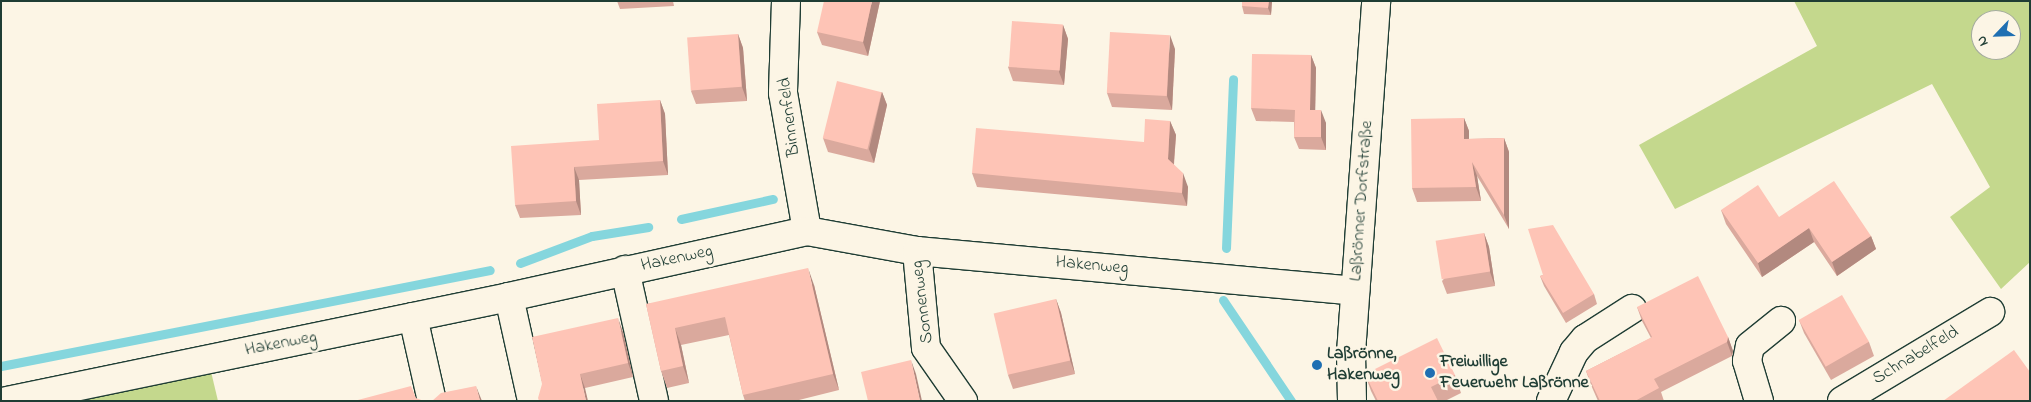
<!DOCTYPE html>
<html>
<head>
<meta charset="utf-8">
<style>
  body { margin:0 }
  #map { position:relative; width:2031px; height:402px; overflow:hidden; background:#fcf5e5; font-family:"Indie Flower",sans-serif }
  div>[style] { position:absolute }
  .green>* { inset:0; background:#c4d88d }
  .stream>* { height:9px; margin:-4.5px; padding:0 4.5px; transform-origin:4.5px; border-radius:4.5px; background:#85d6dd }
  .roads { filter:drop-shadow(1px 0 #1f3d34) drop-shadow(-1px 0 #1f3d34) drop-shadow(0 1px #1f3d34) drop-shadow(0 -1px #1f3d34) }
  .minor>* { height:28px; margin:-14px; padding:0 14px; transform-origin:14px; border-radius:14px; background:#fcf5e5 }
  .wall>* { inset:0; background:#daa99d }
  .shaded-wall>* { inset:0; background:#b2897f }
  .building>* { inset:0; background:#fec4b6; transform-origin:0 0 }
  .dots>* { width:14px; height:14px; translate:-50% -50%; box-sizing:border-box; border:2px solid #fcf5e5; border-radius:50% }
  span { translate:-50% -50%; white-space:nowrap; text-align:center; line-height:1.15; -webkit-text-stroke:5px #fcf5e5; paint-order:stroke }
  .street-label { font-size:18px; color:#1f3d34 }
  .poi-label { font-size:18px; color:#1f3d34; font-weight:700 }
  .left { translate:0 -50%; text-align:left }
  .frame { position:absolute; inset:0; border:2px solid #1f3d34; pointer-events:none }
  .north { position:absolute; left:1971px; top:10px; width:50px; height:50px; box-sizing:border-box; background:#fcf5e5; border:1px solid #a4ab9e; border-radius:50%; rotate:246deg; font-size:14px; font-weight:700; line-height:20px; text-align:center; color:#1f3d34 }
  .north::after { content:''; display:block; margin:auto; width:18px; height:22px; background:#1f6fb2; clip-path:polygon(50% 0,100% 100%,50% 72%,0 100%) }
</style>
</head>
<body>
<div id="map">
  <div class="green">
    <div style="clip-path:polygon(evenodd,1794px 1px,2030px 1px,2030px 262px,2001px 289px,1950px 217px,1990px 187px,1932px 84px,1675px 209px,1639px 145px,1817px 46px,1794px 1px,1981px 20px,2011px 20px,2011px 50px,1981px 50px,1981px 20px)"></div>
    <div style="clip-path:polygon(208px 359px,218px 401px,1px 401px)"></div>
  </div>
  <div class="stream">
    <div style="left:681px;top:219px;width:94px;rotate:-12.3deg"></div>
    <div style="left:1226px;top:248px;width:169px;rotate:-87.6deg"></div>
    <div style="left:520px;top:263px;width:77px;rotate:-20.6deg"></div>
    <div style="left:592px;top:236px;width:57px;rotate:-9.1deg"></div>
    <div style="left:1223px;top:300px;width:122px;rotate:56deg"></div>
    <div style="left:1px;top:366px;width:498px;rotate:-11.1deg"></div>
  </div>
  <div class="roads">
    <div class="minor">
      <div style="left:786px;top:1px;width:92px;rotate:91.9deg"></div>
      <div style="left:783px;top:93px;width:140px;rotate:80.1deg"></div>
      <div style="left:917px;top:251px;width:97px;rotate:84.7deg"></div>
      <div style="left:926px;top:348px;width:65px;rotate:55.1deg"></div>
      <div style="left:625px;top:270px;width:134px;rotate:77.5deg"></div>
      <div style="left:509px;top:297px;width:107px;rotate:77.5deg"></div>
      <div style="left:413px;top:317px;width:86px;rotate:77.3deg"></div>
      <div style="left:7px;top:401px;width:513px;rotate:-11.7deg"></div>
      <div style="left:509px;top:297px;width:305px;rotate:-12.5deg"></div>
      <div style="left:807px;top:231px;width:112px;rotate:10.3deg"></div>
      <div style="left:917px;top:251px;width:440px;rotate:5.2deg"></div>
      <div style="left:1352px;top:401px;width:48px;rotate:-91.2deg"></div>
      <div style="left:1351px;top:353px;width:353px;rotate:-85.9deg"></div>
      <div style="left:1551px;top:401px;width:54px;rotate:-64.9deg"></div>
      <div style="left:1574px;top:352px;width:17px;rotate:-50deg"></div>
      <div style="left:1585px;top:339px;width:56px;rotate:-32.6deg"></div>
      <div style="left:1759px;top:401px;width:42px;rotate:-106.7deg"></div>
      <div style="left:1747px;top:361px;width:15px;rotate:-79deg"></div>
      <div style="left:1750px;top:346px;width:40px;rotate:-39deg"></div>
      <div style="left:1842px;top:401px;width:173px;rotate:-31deg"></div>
    </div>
  </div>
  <div class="wall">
    <div style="clip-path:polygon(617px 1px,673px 1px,674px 6px,620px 9px)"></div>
    <div style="clip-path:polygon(880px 1px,868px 56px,822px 45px,817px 32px)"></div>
    <div style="clip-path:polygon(1272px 1px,1271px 15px,1244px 14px,1242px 6px)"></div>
    <div style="clip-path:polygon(1063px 25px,1068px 39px,1064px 85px,1013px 81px,1008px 67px)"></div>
    <div style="clip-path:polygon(738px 34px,743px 48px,747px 101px,696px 104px,691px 91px)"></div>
    <div style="clip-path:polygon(1175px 49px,1172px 110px,1112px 107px,1107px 93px)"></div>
    <div style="clip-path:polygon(1311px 55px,1316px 68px,1315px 110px,1326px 123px,1326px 150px,1299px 149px,1294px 137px,1294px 122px,1256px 121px,1251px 108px)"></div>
    <div style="clip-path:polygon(882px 92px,887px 105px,874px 163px,828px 152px,823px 138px)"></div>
    <div style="clip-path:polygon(660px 100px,665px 114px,668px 175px,579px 180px,581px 215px,520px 218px,515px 205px)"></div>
    <div style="clip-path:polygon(1464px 118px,1469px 131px,1469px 139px,1504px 138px,1509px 152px,1509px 229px,1477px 176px,1481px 201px,1417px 202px,1412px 188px)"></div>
    <div style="clip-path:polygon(1170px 121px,1176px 135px,1174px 165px,1188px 187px,1187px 206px,977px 187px,972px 173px,1144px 142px)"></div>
    <div style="clip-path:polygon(1721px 210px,1779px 217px,1871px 236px,1876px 249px,1837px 276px,1814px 242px,1762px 277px,1726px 224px)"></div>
    <div style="clip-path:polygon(1484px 233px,1489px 247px,1495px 286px,1447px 294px,1442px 281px)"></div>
    <div style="clip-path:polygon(1543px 275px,1594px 294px,1597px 304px,1566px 323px,1544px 286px,1540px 276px)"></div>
    <div style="clip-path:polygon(814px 285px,839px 390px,795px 401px,745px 401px,743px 395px,729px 335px,681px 345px,689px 383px,667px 388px,661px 371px,646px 304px)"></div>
    <div style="clip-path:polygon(1056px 299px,1061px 313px,1075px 374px,1013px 389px,1008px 375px)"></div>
    <div style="clip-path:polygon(1637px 307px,1728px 337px,1733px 351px,1732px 356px,1661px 392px,1664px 401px,1598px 401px,1591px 385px,1586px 371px,1651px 338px,1642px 321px)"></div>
    <div style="clip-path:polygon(1799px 320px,1869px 342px,1874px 356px,1831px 380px,1804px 333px)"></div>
    <div style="clip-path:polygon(623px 332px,633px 377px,585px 388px,542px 384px)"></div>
    <div style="clip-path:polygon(1365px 374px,1455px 375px,1461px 393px,1445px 401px,1376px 401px,1371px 391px)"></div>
  </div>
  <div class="shaded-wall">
    <div style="clip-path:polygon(872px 1px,880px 1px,868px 56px,863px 42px)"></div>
    <div style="clip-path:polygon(1269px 1px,1272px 1px,1271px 15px,1268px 8px)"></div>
    <div style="clip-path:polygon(1063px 25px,1068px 39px,1064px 85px,1059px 72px)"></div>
    <div style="clip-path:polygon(738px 34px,743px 48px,747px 101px,742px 87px)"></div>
    <div style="clip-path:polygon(1170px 35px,1175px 49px,1172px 110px,1167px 96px)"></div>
    <div style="clip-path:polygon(1311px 55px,1316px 68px,1315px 122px,1310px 110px)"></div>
    <div style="clip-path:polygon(882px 92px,887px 105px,874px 163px,869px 149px)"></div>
    <div style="clip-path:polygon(660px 100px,665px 114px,668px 175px,663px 161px)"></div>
    <div style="clip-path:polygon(1321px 110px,1326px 123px,1326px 150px,1321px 137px)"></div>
    <div style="clip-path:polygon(1464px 118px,1469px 131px,1469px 152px,1464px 139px)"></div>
    <div style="clip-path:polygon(1170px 121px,1176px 135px,1173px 173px,1168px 159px)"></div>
    <div style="clip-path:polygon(1504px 138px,1509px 152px,1509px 229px,1504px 215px)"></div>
    <div style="clip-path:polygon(1472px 162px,1477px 176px,1481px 201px,1476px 187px)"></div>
    <div style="clip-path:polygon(574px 167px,579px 180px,581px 215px,576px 201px)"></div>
    <div style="clip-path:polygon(1183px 173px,1188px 187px,1187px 206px,1182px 193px)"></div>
    <div style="clip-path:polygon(1809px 228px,1814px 242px,1762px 277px,1758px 263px)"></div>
    <div style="clip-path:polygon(1484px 233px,1489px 247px,1495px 286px,1490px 272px)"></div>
    <div style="clip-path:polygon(1871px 236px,1876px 249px,1837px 276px,1832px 262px)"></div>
    <div style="clip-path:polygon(808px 268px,814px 285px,839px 390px,833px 374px)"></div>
    <div style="clip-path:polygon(1056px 299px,1061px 313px,1075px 374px,1070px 360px)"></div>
    <div style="clip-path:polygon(618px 318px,623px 332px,633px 377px,628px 363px)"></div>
    <div style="clip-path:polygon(675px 328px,681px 345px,689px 383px,683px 366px)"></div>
    <div style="clip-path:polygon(1728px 337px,1733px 351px,1732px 356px,1727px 342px)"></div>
    <div style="clip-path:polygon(911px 360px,916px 374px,922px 401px,920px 401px)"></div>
    <div style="clip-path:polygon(580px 374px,585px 388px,588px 401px,586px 401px)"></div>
    <div style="clip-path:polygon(476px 386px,482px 401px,480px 401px)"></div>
  </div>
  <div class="building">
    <div style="clip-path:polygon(824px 1px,872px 1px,863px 42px,817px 32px)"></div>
    <div style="clip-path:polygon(1242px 1px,1269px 1px,1268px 8px,1242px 6px)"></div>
    <div style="left:1012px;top:21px;width:51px;height:46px;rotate:4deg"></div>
    <div style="left:1110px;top:32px;width:60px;height:61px;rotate:3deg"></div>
    <div style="left:738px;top:34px;width:53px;height:51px;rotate:86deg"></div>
    <div style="clip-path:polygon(1252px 54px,1311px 55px,1310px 110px,1321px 110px,1321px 137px,1294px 137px,1295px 110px,1251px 108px)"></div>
    <div style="left:837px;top:81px;width:46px;height:59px;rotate:14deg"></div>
    <div style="clip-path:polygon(660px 100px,663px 161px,574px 167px,576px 201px,515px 205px,511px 146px,599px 140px,597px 104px)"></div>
    <div style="clip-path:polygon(1464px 118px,1464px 139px,1504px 138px,1504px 215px,1472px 162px,1476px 187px,1412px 188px,1411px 119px)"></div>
    <div style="clip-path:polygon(1145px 119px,1170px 121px,1168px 159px,1183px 173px,1182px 193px,972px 173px,976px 128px,1144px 142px)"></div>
    <div style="clip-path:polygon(1834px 181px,1871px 236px,1832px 262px,1809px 228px,1758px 263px,1721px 210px,1758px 185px,1779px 217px)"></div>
    <div style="clip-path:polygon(1553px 225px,1594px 294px,1563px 313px,1540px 276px,1543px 275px,1528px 229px)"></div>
    <div style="left:1484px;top:233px;width:39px;height:49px;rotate:81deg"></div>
    <div style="clip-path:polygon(808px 268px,833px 374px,743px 395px,725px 317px,675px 328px,683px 366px,661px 371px,646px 304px)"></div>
    <div style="clip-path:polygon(1698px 276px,1728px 337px,1727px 342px,1654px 379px,1659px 388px,1635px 401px,1600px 401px,1586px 371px,1652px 337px,1637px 307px)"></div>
    <div style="left:1842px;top:295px;width:54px;height:50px;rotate:60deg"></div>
    <div style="left:1056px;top:299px;width:63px;height:64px;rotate:77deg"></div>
    <div style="clip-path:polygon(618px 318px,628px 363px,580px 374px,586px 401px,539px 401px,538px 398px,542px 384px,532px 337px)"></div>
    <div style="clip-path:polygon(1437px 338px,1455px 375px,1431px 387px,1438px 401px,1378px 401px,1365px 374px)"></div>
    <div style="clip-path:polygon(2014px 350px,2030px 372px,2030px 401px,1943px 401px)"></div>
    <div style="clip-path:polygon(911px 360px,920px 401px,868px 401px,861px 372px)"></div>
    <div style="clip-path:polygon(411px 386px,416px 398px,424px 401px,354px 401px)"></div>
    <div style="clip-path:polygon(476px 386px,480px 401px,432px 401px,441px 393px)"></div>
  </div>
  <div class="dots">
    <div style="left:1317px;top:365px;background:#1f6fb2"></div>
    <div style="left:1430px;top:373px;background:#1f6fb2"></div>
  </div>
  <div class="street-label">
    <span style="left:790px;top:117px;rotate:-97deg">Binnenfeld</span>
    <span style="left:1362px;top:201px;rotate:-86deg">Laßrönner Dorfstraße</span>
    <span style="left:677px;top:259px;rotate:-12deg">Hakenweg</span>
    <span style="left:1092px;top:266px;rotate:5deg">Hakenweg</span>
    <span style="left:923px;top:302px;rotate:-97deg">Sonnenweg</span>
    <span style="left:281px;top:344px;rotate:-11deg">Hakenweg</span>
    <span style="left:1916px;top:356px;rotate:-31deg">Schnabelfeld</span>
  </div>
  <div class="poi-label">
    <span class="left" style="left:1327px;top:365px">Laßrönne,<br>Hakenweg</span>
    <span class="left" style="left:1440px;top:373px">Freiwillige<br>Feuerwehr Laßrönne</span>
  </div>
  <div class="frame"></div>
  <div class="north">N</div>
</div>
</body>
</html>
